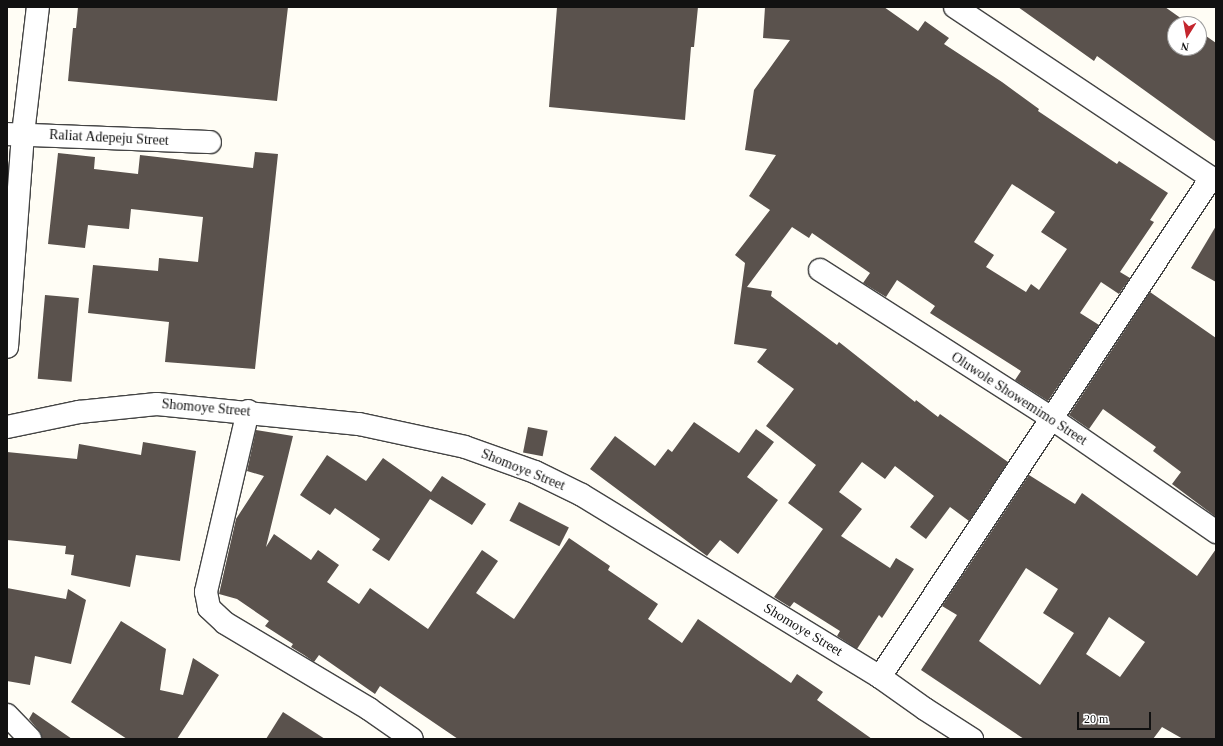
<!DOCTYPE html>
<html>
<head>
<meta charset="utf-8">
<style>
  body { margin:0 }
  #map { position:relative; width:1223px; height:746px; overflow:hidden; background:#fffdf5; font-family:Georgia,serif }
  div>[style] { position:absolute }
  .building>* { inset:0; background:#5a524d; transform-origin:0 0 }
  .roads { filter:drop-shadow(1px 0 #444) drop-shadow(-1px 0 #444) drop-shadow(0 1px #444) drop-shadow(0 -1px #444) }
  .minor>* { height:22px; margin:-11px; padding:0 11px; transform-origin:11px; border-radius:11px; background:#fff }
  span { translate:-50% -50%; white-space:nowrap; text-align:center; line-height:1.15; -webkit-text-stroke:4px #fff; paint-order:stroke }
  .street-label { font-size:14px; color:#111 }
  .frame { position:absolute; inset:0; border:8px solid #111; pointer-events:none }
  .north { position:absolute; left:1167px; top:16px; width:40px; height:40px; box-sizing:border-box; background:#fff; border:1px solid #a0a0a0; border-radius:50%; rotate:191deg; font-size:11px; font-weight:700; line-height:16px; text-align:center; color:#111 }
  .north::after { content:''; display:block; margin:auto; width:14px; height:18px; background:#c4262e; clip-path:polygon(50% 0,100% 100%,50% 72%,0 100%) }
  .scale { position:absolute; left:1077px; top:712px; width:74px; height:18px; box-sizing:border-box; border:2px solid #111; border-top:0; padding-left:5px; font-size:12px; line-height:14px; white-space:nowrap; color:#111; -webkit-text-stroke:3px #fff; paint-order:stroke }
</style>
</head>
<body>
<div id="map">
  <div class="building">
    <div style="clip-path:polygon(78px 7px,288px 7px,277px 101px,68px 81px,73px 28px,76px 28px)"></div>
    <div style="clip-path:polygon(557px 7px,698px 7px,694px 47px,691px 47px,685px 120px,549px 107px)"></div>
    <div style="clip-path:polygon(evenodd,765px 7px,884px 7px,918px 31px,925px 21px,949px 38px,944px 44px,1002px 82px,1039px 109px,1038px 111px,1117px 164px,1119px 161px,1168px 193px,1150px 220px,1154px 222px,1120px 272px,1130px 278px,1119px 294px,1101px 282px,1080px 313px,1099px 325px,1048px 401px,1015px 380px,1021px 371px,930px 313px,935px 306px,897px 280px,886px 297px,863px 283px,870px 273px,812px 233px,809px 238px,792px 227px,747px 287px,772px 291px,771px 296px,837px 345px,839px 342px,915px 402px,916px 400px,938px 417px,940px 414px,1008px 462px,969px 521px,950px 507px,926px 539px,910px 527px,934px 496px,895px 466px,885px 479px,862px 462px,839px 492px,862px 509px,841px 536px,890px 568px,896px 558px,914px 569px,882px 618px,879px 615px,857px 649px,837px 636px,840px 631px,794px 602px,790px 607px,774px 597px,823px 529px,788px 503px,816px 465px,766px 426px,794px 389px,757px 362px,767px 349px,734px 344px,745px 263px,735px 255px,770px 210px,749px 196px,776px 155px,745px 150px,754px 90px,790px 40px,763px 38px,765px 7px,1012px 184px,1055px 212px,1041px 232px,1067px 249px,1039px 290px,1031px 284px,1026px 292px,986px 267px,994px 255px,974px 242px,1012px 184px)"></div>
    <div style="clip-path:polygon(1018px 7px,1165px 7px,1189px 24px,1175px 24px,1175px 48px,1199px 48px,1199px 31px,1216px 43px,1216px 142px,1097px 56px,1094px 61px)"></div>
    <div style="clip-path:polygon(255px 152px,278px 154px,255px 369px,165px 362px,169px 322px,88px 313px,93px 265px,158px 271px,159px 258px,198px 262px,203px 217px,131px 209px,129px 229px,88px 225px,85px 248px,48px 244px,58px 153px,95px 157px,94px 169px,138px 174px,140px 155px,253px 168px)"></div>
    <div style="clip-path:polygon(1216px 226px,1216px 282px,1191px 268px)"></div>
    <div style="clip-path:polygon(1150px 292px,1216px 338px,1216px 517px,1172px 484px,1181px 472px,1153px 451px,1156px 447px,1103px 409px,1089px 429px,1069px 415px)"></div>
    <div style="left:45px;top:295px;width:34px;height:84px;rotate:5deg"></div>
    <div style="clip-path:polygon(694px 422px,739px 453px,756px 429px,774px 442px,747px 477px,778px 500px,738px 554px,720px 540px,707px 556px,590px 469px,615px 436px,655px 466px,668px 449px,672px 452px)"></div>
    <div style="left:528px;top:427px;width:20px;height:26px;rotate:11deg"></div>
    <div style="clip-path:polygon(256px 430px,293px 436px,266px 547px,274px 534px,311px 560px,318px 550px,339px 565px,327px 582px,359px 604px,370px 588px,428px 629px,482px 550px,498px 561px,476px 593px,514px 619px,569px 538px,610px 566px,608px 570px,658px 604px,648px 619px,682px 643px,698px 619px,791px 683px,797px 674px,823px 692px,817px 700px,872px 739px,458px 739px,380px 686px,375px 694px,319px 655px,314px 662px,304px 655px,291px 647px,293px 644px,265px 626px,269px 621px,237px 599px,219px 594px,236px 519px,264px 476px,247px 471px)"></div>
    <div style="clip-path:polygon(143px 442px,196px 451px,180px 561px,136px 555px,130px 587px,71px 575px,74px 555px,65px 554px,66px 546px,7px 540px,7px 452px,77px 459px,79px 444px,141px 455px)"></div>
    <div style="clip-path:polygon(327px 455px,366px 481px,383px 458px,431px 492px,442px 476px,486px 504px,472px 525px,430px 499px,389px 561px,372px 550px,380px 539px,335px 508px,330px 515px,300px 495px)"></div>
    <div style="clip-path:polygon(evenodd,1029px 475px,1075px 504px,1082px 493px,1197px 576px,1216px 549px,1216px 739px,1183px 739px,1162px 727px,1153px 739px,1024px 739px,921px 670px,957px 615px,942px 606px,1029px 475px,1026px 568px,1058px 589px,1043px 613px,1074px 633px,1040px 685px,979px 641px,1026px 568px,1029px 475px,1109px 617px,1145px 642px,1120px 677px,1086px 654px,1109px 617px)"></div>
    <div style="left:519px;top:502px;width:56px;height:21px;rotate:27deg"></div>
    <div style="clip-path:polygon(7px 588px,66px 599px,68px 589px,86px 600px,71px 664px,35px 656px,30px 685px,7px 681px)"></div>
    <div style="clip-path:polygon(121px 621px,166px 649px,160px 690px,183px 695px,193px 658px,219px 675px,177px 739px,127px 739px,71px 702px)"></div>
    <div style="clip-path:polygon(33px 712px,72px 739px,42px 739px,39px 731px,29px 719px)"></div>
    <div style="clip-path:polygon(283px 712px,325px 739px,266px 739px)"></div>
  </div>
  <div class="roads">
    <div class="minor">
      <div style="left:955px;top:7px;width:314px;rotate:33.7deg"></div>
      <div style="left:7px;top:134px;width:203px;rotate:2.3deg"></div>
      <div style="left:820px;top:270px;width:274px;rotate:32.6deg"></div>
      <div style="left:1051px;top:418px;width:201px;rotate:34.6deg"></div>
      <div style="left:7px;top:347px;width:214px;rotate:-85.7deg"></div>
      <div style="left:23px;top:134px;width:128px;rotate:-83.3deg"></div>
      <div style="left:248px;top:411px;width:186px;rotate:103.1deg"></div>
      <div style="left:206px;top:592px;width:16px;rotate:79deg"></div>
      <div style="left:209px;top:608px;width:22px;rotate:43deg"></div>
      <div style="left:225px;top:623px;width:168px;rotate:30.8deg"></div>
      <div style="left:369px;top:709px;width:52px;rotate:34.9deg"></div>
      <div style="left:7px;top:427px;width:74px;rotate:-11.8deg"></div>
      <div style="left:79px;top:412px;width:78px;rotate:-5.9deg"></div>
      <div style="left:157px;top:404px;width:203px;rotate:5.7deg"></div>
      <div style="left:359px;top:424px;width:108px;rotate:12.2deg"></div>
      <div style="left:465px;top:447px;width:74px;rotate:19.7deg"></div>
      <div style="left:535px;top:472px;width:52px;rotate:26.1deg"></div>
      <div style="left:582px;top:495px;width:349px;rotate:31.4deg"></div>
      <div style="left:880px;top:677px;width:55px;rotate:35.4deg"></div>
      <div style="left:925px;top:709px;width:56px;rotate:32.6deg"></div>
      <div style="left:880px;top:677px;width:599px;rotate:-56.44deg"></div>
      <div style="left:7px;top:715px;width:33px;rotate:46deg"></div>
    </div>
  </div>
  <div class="street-label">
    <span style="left:109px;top:138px;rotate:3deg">Raliat Adepeju Street</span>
    <span style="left:1019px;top:399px;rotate:33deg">Oluwole Showemimo Street</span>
    <span style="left:206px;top:408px;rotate:5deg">Shomoye Street</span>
    <span style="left:523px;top:470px;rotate:22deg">Shomoye Street</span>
    <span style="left:803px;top:630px;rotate:31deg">Shomoye Street</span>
  </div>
  <div class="frame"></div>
  <div class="north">N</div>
  <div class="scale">20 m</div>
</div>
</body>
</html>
